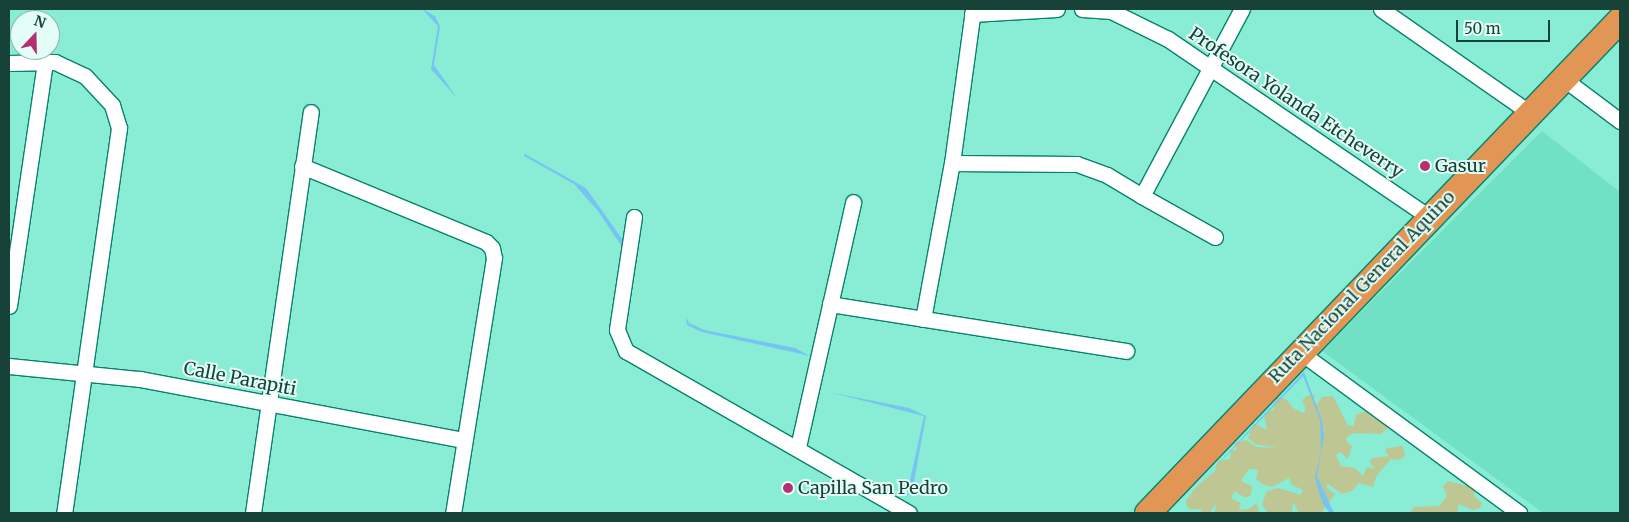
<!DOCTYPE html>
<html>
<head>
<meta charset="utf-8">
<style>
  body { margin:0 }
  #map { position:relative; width:1629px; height:522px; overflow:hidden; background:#89ecd4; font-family:Merriweather,serif }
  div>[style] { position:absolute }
  .built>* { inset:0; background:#71e1c6 }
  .green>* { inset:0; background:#bec793 }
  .water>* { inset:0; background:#76c4f2 }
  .roads { filter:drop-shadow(1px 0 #05826d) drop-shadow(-1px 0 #05826d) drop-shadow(0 1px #05826d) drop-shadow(0 -1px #05826d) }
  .minor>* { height:15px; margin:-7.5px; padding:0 7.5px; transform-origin:7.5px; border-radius:7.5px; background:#fff }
  .trunk>* { height:25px; margin:-12.5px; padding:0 12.5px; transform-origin:12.5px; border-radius:12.5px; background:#e29656 }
  .dots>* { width:14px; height:14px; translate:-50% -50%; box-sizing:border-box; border:2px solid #e3fef6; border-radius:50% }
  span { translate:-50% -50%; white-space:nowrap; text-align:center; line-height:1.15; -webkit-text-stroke:4px #e3fef6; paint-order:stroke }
  .street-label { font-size:18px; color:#174238 }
  .poi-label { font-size:18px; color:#174238 }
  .left { translate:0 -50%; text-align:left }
  .frame { position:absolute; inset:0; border:10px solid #174238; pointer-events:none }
  .north { position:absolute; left:10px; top:10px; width:50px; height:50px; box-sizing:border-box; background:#e3fef6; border:1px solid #91b3aa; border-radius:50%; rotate:21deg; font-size:14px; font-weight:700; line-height:20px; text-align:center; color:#174238 }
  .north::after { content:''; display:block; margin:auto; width:18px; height:22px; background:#b62f70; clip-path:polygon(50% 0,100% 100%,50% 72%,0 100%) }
  .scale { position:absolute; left:1456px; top:20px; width:94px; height:22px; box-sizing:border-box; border:2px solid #174238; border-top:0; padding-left:6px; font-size:15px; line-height:18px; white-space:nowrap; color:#174238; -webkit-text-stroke:4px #e3fef6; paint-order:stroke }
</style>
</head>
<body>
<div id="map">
  <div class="built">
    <div style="clip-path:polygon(1542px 131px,1620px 192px,1620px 513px,1543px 513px,1322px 351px)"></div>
  </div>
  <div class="green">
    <div style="clip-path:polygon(1308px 395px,1315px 395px,1313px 401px,1317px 404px,1322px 397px,1333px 396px,1348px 426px,1354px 425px,1356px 415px,1368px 410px,1386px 423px,1387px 429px,1381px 434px,1354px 433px,1347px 437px,1346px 441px,1352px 446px,1348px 459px,1340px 452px,1336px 455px,1341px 466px,1355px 468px,1363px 476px,1367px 467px,1375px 469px,1370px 462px,1372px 458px,1389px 456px,1385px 451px,1387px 448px,1403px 446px,1405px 456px,1399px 460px,1391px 459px,1377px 475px,1373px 487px,1359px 483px,1352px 491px,1342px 494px,1327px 483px,1327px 488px,1335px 494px,1321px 513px,1299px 513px,1293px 502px,1292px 513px,1267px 512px,1262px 504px,1267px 491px,1278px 488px,1301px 495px,1303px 490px,1292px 485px,1289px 478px,1272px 487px,1264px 485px,1256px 479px,1258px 470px,1249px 469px,1241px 481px,1252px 486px,1251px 495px,1245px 498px,1235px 491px,1231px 498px,1241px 503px,1239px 510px,1248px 509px,1257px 503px,1259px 513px,1215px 513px,1216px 504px,1209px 513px,1202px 513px,1200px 509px,1192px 510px,1187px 507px,1186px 501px,1195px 488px,1215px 471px,1218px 461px,1230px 459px,1231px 450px,1237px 450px,1234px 443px,1246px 440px,1257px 447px,1278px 448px,1255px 444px,1248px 438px,1254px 423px,1267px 430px,1264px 415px,1274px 409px,1276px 397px,1286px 399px,1293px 408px,1303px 413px,1306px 410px,1302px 400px)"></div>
    <div style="clip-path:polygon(1448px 481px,1475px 488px,1474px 496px,1482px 503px,1480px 508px,1473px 510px,1459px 504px,1457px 513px,1410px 513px,1414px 507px,1439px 506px,1447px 496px,1443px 486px)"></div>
  </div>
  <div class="water">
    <div style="clip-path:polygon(422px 9px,435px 16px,440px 26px,434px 65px,457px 98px,431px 69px,438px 26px)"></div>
    <div style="clip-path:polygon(525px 154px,586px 188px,620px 236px,625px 245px,622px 247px,598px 211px,574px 184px,524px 156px)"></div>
    <div style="clip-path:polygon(686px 317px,689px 323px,704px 330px,795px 348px,810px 356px,702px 332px,687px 325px)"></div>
    <div style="clip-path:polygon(1304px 372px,1322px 421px,1324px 437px,1317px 476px,1334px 513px,1330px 513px,1323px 504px,1318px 489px,1315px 477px,1321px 452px,1320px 420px,1303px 376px,1194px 489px)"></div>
    <div style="clip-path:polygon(829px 392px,909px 408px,926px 416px,914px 482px,906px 499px,924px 416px)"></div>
  </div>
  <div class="roads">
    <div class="minor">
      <div style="left:1082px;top:9px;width:29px;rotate:4deg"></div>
      <div style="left:1111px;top:11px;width:64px;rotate:26.2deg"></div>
      <div style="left:1168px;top:39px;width:316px;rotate:34.3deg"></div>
      <div style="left:1381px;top:9px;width:182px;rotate:34.9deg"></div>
      <div style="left:972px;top:14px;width:85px;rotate:-3.4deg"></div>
      <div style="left:9px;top:63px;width:46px;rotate:-1.2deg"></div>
      <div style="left:55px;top:62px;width:33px;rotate:25deg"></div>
      <div style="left:85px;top:76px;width:40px;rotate:47deg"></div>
      <div style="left:112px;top:105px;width:24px;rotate:73deg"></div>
      <div style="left:119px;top:128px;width:389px;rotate:98.1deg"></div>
      <div style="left:1564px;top:79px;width:70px;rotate:36.9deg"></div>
      <div style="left:952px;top:163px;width:125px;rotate:0.5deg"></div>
      <div style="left:1077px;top:164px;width:32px;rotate:20deg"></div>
      <div style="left:1107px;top:175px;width:41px;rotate:31deg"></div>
      <div style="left:302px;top:166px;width:199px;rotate:22.4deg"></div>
      <div style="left:486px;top:242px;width:8px;rotate:45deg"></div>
      <div style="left:492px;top:248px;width:10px;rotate:79deg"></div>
      <div style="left:494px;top:258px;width:258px;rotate:99.1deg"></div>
      <div style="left:634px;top:217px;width:114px;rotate:98.6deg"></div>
      <div style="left:617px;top:330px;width:23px;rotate:67deg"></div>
      <div style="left:626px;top:351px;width:326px;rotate:29.8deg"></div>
      <div style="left:1215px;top:237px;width:84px;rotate:-150.7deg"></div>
      <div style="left:1142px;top:196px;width:212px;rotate:-61.9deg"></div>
      <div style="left:830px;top:304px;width:300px;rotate:9deg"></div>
      <div style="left:9px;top:306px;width:248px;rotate:-81.6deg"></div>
      <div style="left:923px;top:319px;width:159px;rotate:-79.5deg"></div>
      <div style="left:952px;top:163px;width:155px;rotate:-82.2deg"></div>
      <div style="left:1300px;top:352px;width:272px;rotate:36.3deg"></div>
      <div style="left:9px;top:366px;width:132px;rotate:5.7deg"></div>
      <div style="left:140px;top:379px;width:329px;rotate:10.7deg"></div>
      <div style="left:798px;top:447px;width:251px;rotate:-77.3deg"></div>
      <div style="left:253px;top:513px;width:405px;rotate:-81.8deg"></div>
    </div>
    <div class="trunk">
      <div style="left:1147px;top:513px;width:684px;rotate:-46.24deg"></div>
    </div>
  </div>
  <div class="dots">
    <div style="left:1425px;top:166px;background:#b62f70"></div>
    <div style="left:788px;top:488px;background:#b62f70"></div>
  </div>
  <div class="street-label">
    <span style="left:1296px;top:103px;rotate:34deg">Profesora Yolanda Etcheverry</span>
    <span style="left:1362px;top:287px;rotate:-46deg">Ruta Nacional General Aquino</span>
    <span style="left:240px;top:379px;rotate:11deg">Calle Parapiti</span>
  </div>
  <div class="poi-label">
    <span class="left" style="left:1435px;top:166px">Gasur</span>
    <span class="left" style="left:798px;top:488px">Capilla San Pedro</span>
  </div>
  <div class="frame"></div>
  <div class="north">N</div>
  <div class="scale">50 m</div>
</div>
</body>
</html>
